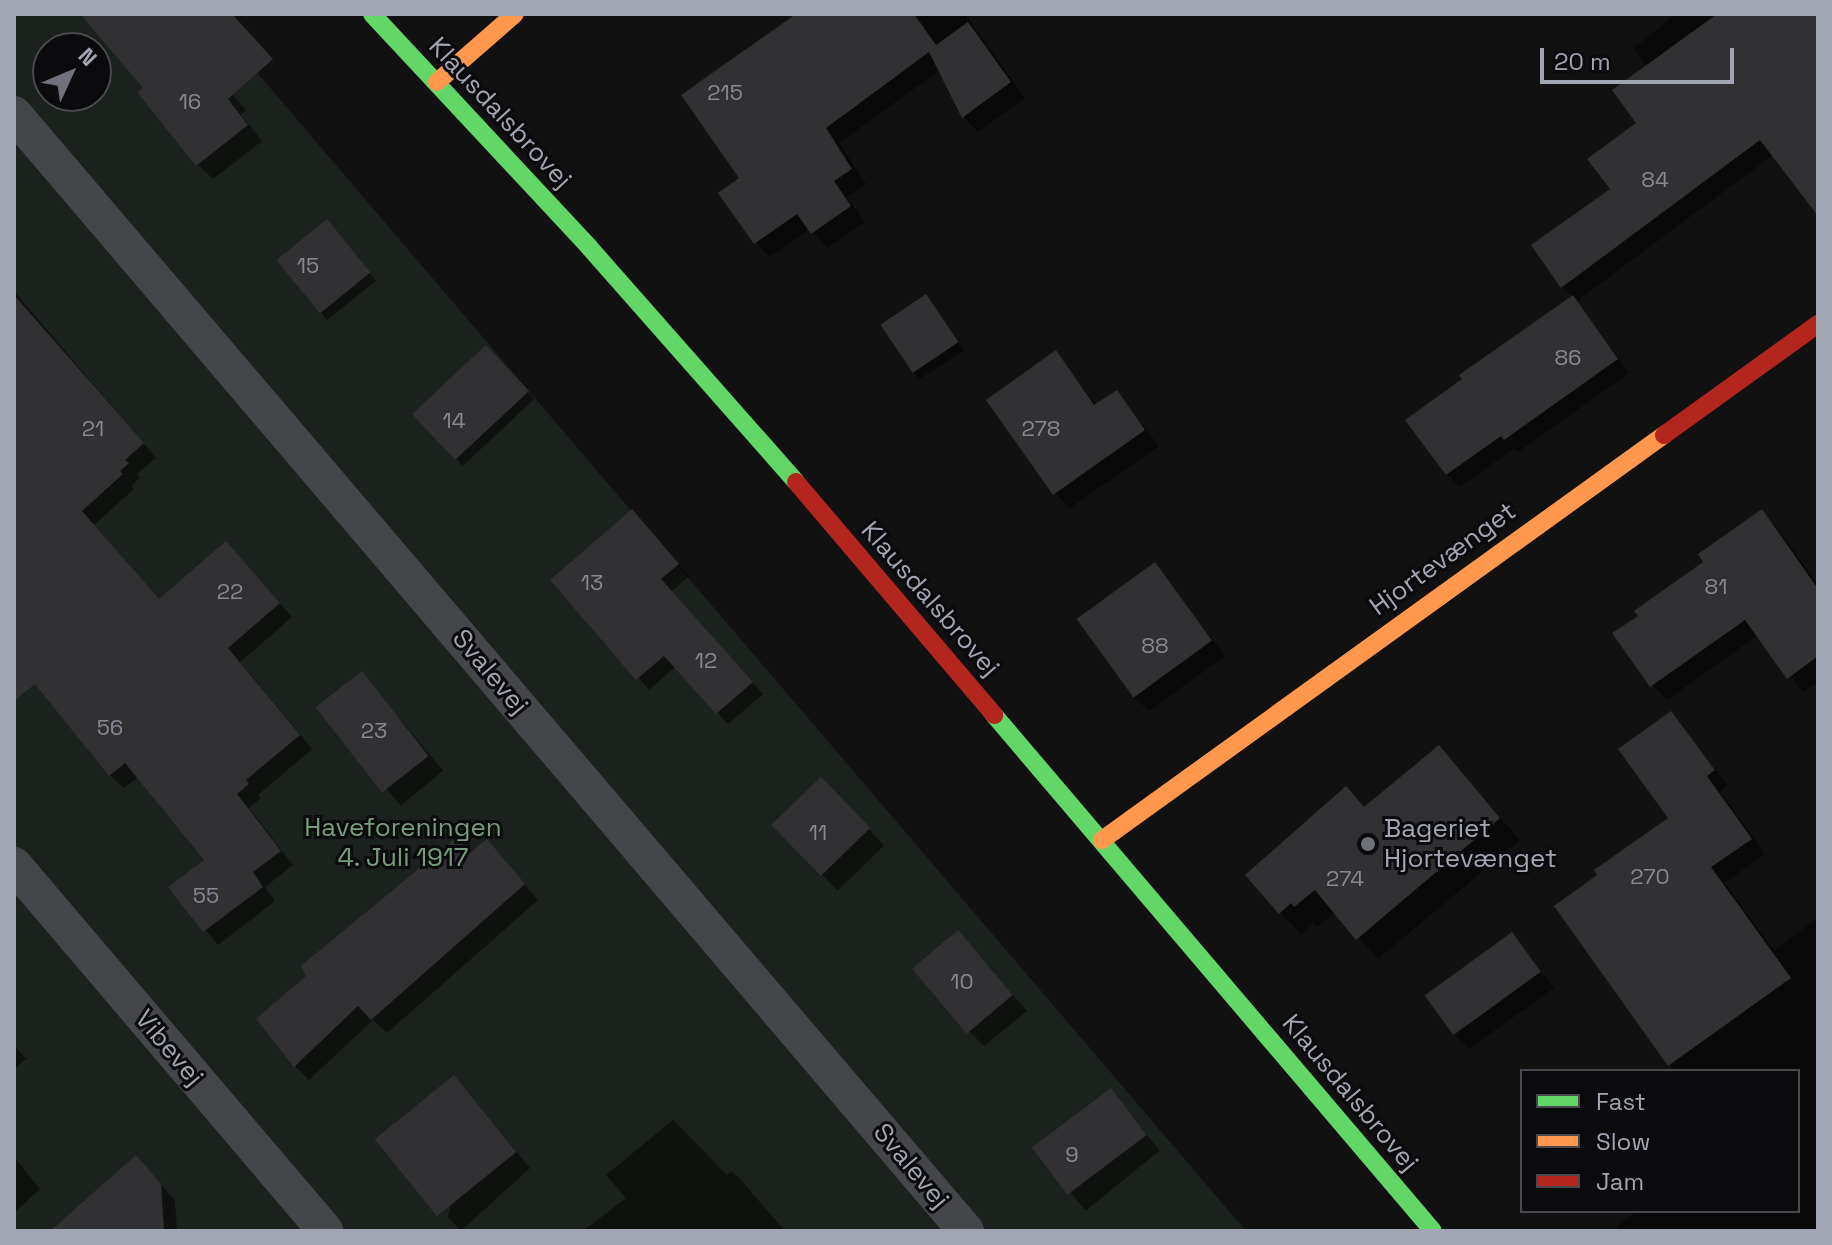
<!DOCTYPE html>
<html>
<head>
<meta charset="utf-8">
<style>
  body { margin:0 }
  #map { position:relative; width:1832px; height:1245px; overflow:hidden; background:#111; font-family:"Space Grotesk",sans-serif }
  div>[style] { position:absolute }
  .green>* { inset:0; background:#1b211c }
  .shadow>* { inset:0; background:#0007; transform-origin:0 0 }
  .building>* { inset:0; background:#313133; transform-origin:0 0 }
  .lane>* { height:36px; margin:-18px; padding:0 18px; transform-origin:18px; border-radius:18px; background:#454649 }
  .fast>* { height:18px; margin:-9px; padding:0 9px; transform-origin:9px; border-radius:9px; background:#63d668 }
  .slow>* { height:18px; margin:-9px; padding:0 9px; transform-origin:9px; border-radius:9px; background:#ff974d }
  .jam>* { height:18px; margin:-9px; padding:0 9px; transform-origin:9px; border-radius:9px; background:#b3261e }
  .dots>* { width:22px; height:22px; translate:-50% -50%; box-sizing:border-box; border:4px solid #0b0b0d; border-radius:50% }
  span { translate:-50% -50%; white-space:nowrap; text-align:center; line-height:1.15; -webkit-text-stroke:6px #0b0b0d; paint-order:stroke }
  .number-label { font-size:22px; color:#868992 }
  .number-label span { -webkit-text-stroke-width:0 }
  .street-label { font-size:26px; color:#a2a6b2 }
  .park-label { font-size:26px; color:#799d7c }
  .poi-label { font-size:26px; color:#a2a6b2 }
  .left { translate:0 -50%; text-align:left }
  .frame { position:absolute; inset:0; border:16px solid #a2a6b2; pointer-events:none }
  .legend { position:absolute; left:1520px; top:1069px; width:280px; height:144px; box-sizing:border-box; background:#0b0b0d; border:2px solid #47494f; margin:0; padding:10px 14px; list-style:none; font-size:24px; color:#a2a6b2 }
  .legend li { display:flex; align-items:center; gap:16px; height:40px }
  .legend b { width:40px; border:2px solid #47494f }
  .north { position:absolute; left:32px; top:32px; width:80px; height:80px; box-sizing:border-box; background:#0b0b0d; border:2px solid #47494f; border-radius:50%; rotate:46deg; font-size:22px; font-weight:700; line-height:32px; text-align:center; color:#a2a6b2 }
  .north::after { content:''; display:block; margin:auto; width:28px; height:36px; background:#6f727a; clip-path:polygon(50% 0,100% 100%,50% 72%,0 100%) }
  .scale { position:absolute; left:1540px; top:48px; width:194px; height:36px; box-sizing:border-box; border:4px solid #a2a6b2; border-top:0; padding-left:10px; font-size:24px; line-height:28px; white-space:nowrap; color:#a2a6b2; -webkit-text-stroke:6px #0b0b0d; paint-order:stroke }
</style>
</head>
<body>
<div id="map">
  <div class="green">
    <div style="clip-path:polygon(evenodd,14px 14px,207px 14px,1246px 1231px,14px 1231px,14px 14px,48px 48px,96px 48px,96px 96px,48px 96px,48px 48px)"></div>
  </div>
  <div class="shadow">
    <div style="clip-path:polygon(83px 14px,161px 14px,246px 110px,241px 115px,262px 141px,213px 179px,198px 164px,146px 88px)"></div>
    <div style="clip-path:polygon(800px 14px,965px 14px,1025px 98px,978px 132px,964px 117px,940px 70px,839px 143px,866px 184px,847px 197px,865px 222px,827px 248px,810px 229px,770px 257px,756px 242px,741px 179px)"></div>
    <div style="clip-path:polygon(1676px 14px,1818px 14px,1818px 212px,1774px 154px,1577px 301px,1629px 373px,1518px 452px,1515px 448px,1460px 487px,1447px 474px,1573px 297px,1562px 287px,1613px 190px,1639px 123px,1647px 67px,1634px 48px)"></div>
    <div style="clip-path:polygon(334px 229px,376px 281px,327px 320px,278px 261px)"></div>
    <div style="clip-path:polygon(14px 291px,156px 458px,137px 474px,140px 478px,131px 486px,134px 489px,94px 525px,160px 601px,239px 557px,292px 617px,240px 662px,312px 749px,258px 795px,261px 798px,249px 808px,293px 865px,265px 887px,275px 901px,218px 945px,171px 888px,207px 860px,138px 777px,124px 788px,110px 775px,14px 656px)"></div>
    <div style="clip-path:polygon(926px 296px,964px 350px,920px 379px,913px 372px)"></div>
    <div style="left:486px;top:347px;width:71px;height:98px;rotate:47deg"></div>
    <div style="clip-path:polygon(1056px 353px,1097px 406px,1116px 392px,1159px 446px,1070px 508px,1055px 493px)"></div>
    <div style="clip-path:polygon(1761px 511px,1776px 526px,1818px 585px,1818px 682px,1803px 692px,1758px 635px,1667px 700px,1652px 685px,1640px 616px)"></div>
    <div style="clip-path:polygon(643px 523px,689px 576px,671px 592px,763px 694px,728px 724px,676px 666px,649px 690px,553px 580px)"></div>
    <div style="clip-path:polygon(1154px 565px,1225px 656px,1149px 711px,1134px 697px)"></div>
    <div style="left:362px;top:674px;width:126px;height:55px;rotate:50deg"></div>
    <div style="clip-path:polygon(1671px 714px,1728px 786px,1720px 791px,1765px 854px,1725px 883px,1774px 951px,1818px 918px,1818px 1231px,1620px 1231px,1617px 1227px,1636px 1211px,1798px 1211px,1798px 1071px,1674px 1071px,1557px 906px,1670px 819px)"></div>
    <div style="clip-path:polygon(1439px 748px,1520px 840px,1378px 959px,1335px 912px,1317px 927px,1313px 923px,1301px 934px,1280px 913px,1365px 809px)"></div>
    <div style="left:821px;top:780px;width:91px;height:65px;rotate:46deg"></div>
    <div style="clip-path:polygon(471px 855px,501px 856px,538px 900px,387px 1033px,373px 1020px,309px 1080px,295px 1066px)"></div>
    <div style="clip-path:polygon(958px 932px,1027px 1011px,984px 1046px,969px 1031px)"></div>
    <div style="clip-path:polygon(1512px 935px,1554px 988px,1469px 1049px,1454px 1034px)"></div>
    <div style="clip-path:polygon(14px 1045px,26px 1059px,14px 1069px)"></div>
    <div style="left:1111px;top:1091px;width:77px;height:95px;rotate:51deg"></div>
    <div style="clip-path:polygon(468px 1093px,530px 1168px,461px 1231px,448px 1217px)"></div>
    <div style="clip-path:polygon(673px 1120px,727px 1175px,731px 1171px,739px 1178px,785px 1231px,583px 1231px,626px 1198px,606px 1175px)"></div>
    <div style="clip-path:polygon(14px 1157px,40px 1189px,14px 1213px)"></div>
    <div style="clip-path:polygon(151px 1173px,175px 1201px,177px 1231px,82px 1231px)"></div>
  </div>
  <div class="building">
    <div style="clip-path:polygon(80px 14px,232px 14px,273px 59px,228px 99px,248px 125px,196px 166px,137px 92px,143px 88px)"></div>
    <div style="clip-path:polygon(796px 14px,914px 14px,936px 45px,968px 22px,1011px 82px,962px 118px,929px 52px,826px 128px,852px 169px,834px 181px,851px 206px,811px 234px,797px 214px,754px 244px,718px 193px,739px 178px,681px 95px)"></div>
    <div style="clip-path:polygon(1717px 14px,1818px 14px,1818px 216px,1760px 140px,1561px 288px,1531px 245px,1610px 189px,1587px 159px,1636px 123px,1612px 90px)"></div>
    <div style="left:327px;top:219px;width:69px;height:65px;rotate:51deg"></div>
    <div style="left:926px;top:294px;width:58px;height:55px;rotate:56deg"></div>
    <div style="clip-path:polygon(14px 295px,144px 443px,125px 460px,129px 463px,120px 471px,123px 474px,82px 511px,159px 599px,226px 541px,280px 603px,228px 648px,300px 735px,246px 780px,249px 784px,237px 794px,281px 851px,253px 872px,263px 887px,203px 932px,168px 887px,204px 860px,125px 763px,109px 776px,35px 684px,14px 701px)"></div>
    <div style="clip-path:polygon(1573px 295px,1618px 359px,1504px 440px,1501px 436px,1446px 475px,1405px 420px,1462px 379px,1459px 375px)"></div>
    <div style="left:486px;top:345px;width:63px;height:101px;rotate:47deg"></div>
    <div style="clip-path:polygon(1056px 350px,1094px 405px,1117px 390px,1145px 430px,1053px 495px,986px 400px)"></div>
    <div style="clip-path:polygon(632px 509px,679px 564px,661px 579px,753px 682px,716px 714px,664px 656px,636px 680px,550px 580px)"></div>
    <div style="clip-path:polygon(1762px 509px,1818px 589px,1818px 656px,1787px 679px,1745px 620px,1650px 687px,1612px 633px,1638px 616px,1634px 611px,1703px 562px,1698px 554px)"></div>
    <div style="left:1155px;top:562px;width:97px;height:97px;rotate:54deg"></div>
    <div style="left:362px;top:671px;width:108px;height:59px;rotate:52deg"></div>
    <div style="clip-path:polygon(1671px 711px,1715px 770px,1707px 776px,1752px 839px,1711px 867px,1791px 978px,1668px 1066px,1554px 906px,1597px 875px,1594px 870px,1668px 818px,1618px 749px)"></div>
    <div style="clip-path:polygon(1439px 745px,1500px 818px,1356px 940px,1315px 890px,1294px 907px,1291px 903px,1279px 914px,1245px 875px,1346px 786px,1364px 807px)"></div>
    <div style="left:821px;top:777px;width:71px;height:69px;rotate:46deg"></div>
    <div style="clip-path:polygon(457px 837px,470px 853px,487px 839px,525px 884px,371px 1020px,358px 1006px,294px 1067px,256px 1019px,306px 976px,301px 966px)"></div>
    <div style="left:958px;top:930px;width:85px;height:60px;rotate:50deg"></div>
    <div style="left:1512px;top:932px;width:49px;height:108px;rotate:54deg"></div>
    <div style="left:454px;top:1075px;width:99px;height:102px;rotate:51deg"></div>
    <div style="left:1111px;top:1088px;width:59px;height:99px;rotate:53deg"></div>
    <div style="clip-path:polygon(136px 1155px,161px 1184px,164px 1231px,50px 1231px)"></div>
  </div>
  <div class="lane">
    <div style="left:14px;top:114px;width:1468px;rotate:49.56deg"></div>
    <div style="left:14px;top:865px;width:480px;rotate:49.6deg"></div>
  </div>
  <div class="fast">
    <div style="left:372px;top:14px;width:318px;rotate:47deg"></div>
    <div style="left:589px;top:247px;width:313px;rotate:48.6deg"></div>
    <div style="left:994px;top:715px;width:677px;rotate:49.61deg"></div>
  </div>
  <div class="slow">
    <div style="left:437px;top:82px;width:103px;rotate:-41.1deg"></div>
    <div style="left:1102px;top:840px;width:693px;rotate:-35.78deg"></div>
  </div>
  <div class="jam">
    <div style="left:1664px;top:435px;width:190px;rotate:-35.8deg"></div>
    <div style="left:796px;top:482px;width:306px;rotate:49.6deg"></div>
  </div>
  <div class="dots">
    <div style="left:1368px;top:844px;background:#6f727a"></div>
  </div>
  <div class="number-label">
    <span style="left:725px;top:93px">215</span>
    <span style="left:190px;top:102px">16</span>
    <span style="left:1655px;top:180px">84</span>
    <span style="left:308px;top:266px">15</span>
    <span style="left:1568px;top:358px">86</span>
    <span style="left:454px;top:421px">14</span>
    <span style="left:93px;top:429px">21</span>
    <span style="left:1041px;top:429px">278</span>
    <span style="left:592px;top:583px">13</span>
    <span style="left:1716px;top:587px">81</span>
    <span style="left:230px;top:592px">22</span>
    <span style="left:1155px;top:646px">88</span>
    <span style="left:706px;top:661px">12</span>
    <span style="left:110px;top:728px">56</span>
    <span style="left:374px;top:731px">23</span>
    <span style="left:818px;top:833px">11</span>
    <span style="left:1650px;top:877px">270</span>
    <span style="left:1345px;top:879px">274</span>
    <span style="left:206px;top:896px">55</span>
    <span style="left:962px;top:982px">10</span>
    <span style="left:1072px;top:1155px">9</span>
  </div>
  <div class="street-label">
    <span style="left:500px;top:113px;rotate:47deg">Klausdalsbrovej</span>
    <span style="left:1443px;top:559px;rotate:-36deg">Hjortevænget</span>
    <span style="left:930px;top:599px;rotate:49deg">Klausdalsbrovej</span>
    <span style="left:490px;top:672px;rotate:50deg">Svalevej</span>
    <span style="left:169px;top:1048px;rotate:50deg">Vibevej</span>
    <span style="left:1350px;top:1093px;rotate:50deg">Klausdalsbrovej</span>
    <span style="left:911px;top:1166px;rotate:50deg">Svalevej</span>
  </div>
  <div class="park-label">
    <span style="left:403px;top:843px">Haveforeningen<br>4. Juli 1917</span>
  </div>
  <div class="poi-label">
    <span class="left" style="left:1384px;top:844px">Bageriet<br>Hjortevænget</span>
  </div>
  <div class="frame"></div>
  <ul class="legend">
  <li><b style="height:10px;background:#63d668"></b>Fast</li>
  <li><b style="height:10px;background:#ff974d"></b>Slow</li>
  <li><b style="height:10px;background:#b3261e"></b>Jam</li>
  </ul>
  <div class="north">N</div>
  <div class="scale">20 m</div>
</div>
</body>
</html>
